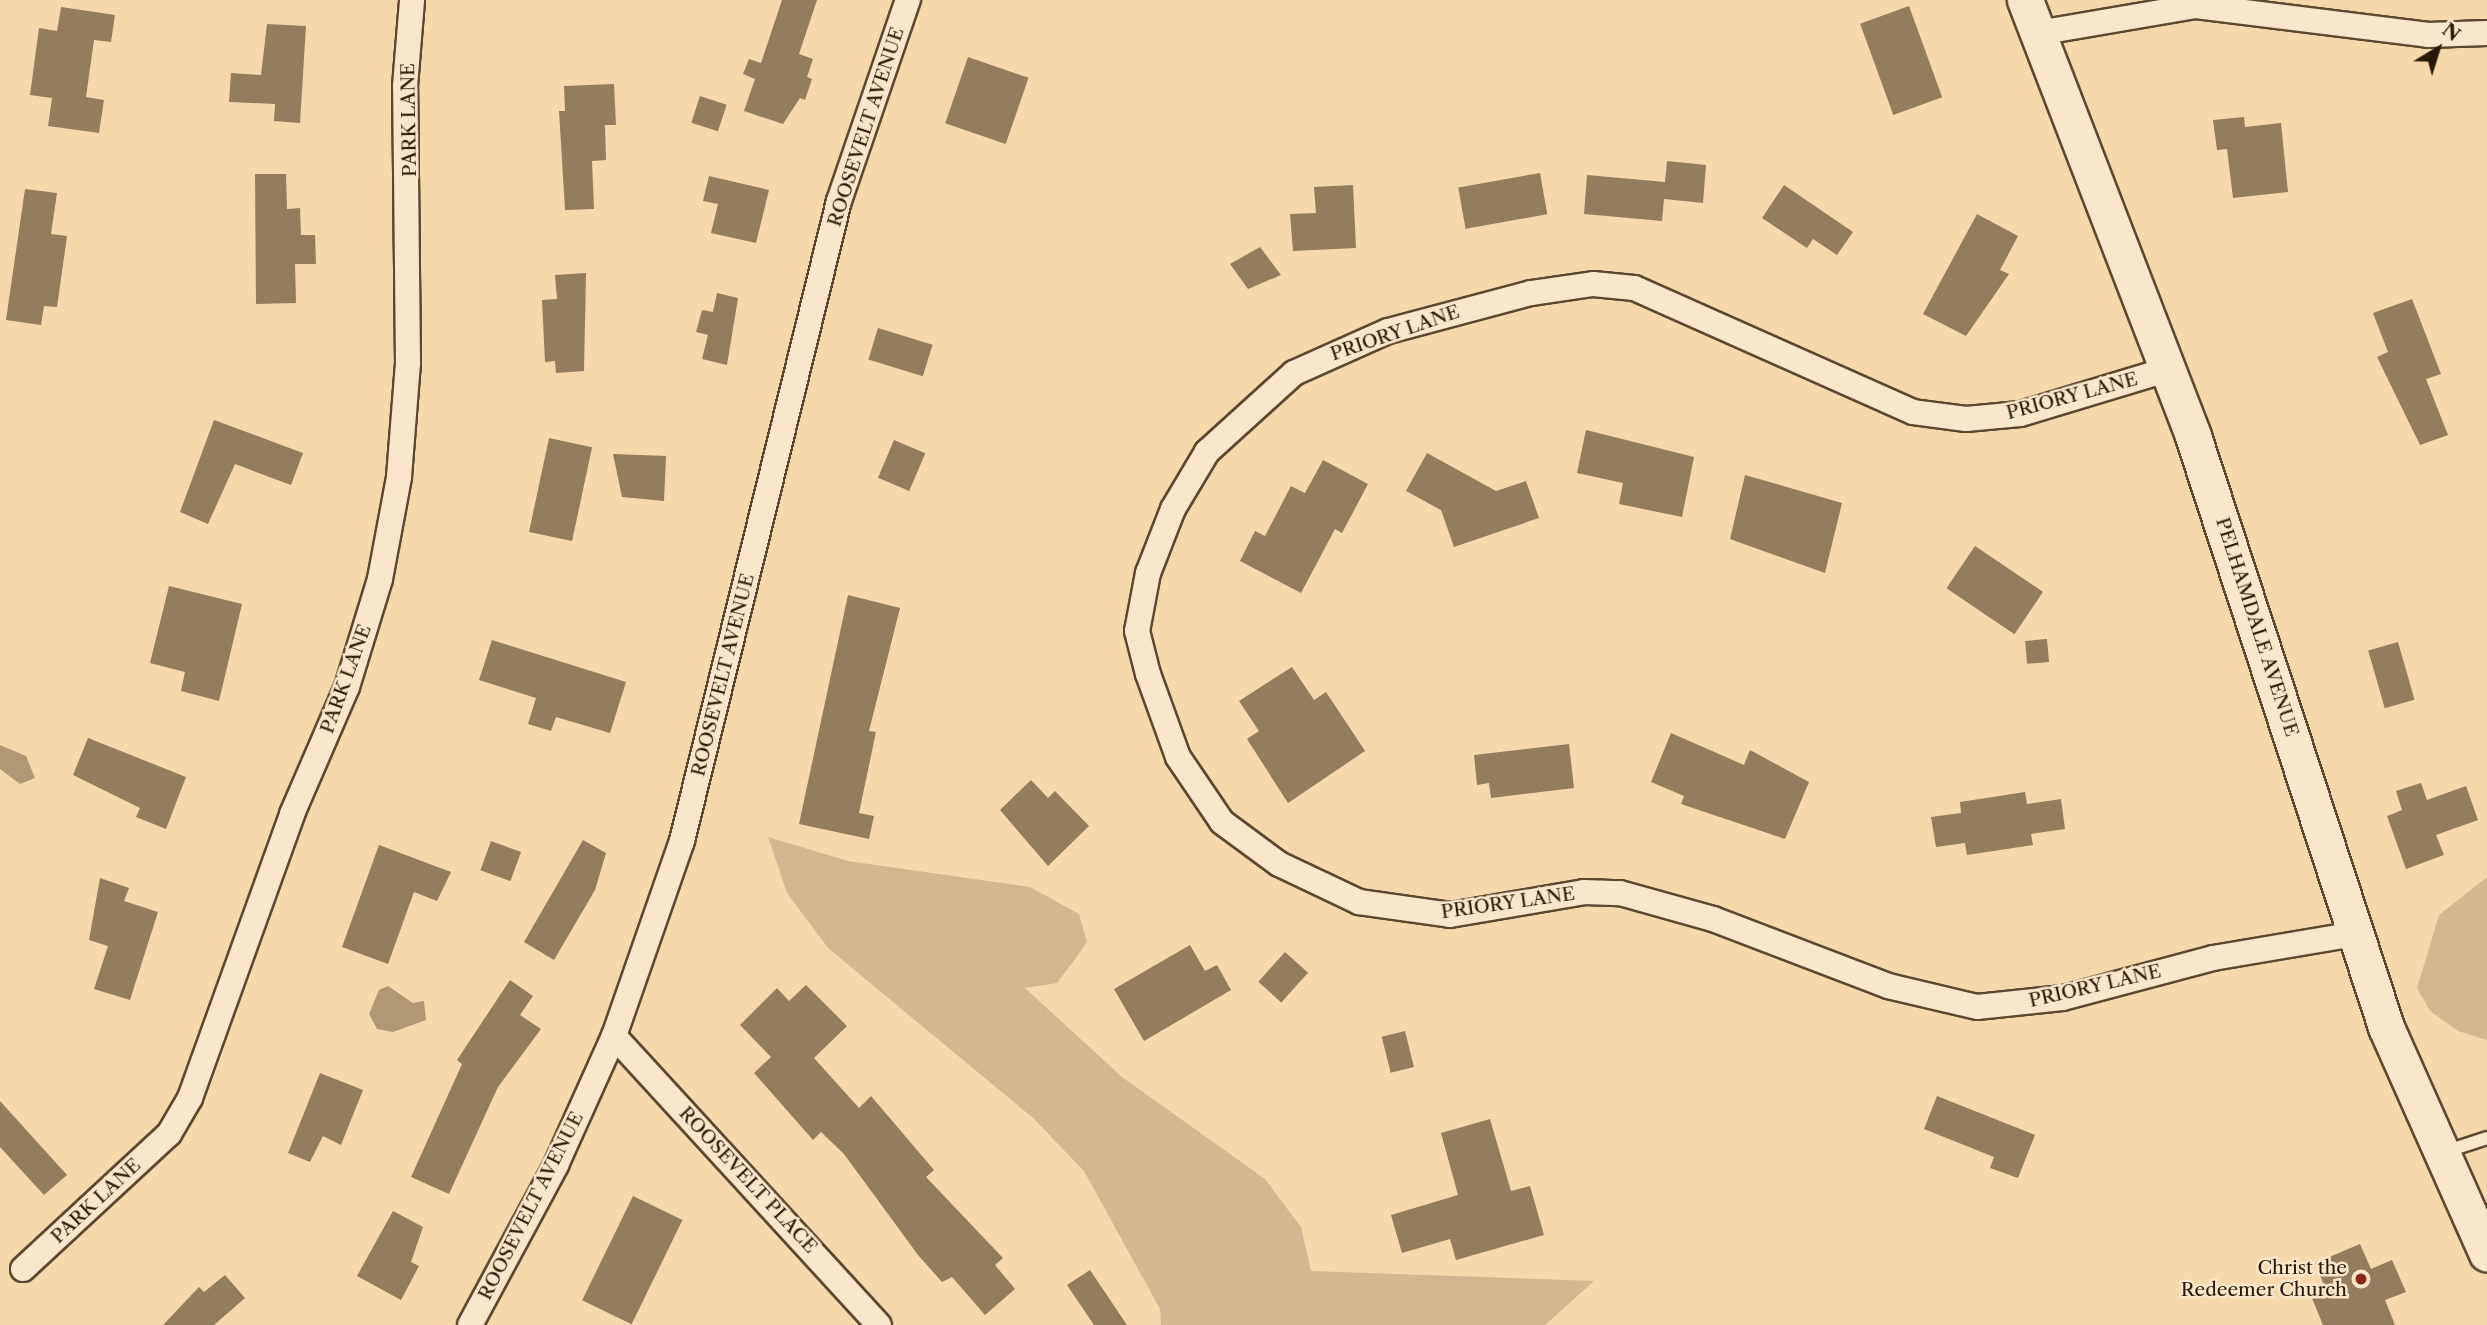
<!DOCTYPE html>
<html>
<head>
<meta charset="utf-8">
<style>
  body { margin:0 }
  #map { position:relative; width:2487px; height:1325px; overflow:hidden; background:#f7d8ad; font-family:"Libre Caslon Text",serif }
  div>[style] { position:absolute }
  .green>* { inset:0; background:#d4b790 }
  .water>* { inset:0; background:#b19774 }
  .building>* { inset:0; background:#947c5c; transform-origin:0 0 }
  .roads { filter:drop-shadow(2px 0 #5c482f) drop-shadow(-2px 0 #5c482f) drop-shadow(0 2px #5c482f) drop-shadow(0 -2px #5c482f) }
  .lane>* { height:12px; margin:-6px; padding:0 6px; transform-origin:6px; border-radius:6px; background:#fae6ca }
  .street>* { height:24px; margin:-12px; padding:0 12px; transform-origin:12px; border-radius:12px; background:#fae6ca }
  .secondary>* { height:35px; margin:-17.5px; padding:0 17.5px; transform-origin:17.5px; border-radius:17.5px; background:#fae6ca }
  .dots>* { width:19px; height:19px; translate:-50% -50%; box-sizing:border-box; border:4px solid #fae6ca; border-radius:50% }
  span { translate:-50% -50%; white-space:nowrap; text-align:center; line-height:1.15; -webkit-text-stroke:5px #fae6ca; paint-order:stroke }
  .street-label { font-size:19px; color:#291805 }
  .poi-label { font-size:19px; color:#291805 }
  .right { translate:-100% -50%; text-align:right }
  .north { position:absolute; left:2403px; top:14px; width:70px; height:70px; -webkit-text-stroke:5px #fae6ca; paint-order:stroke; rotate:38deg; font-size:19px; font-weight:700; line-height:28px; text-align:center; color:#291805 }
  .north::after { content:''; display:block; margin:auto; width:24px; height:32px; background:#291805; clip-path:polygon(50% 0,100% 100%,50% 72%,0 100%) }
</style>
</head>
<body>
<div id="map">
  <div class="green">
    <div style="clip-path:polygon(768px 837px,848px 861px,1030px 887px,1079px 914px,1087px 942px,1075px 959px,1057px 983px,1025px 988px,1122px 1077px,1265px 1179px,1301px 1227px,1311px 1271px,1594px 1281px,1545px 1325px,1161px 1325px,1160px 1309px,1084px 1171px,1033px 1118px,828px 948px,787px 893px)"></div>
    <div style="clip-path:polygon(2487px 877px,2487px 1040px,2458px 1031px,2430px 1011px,2417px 988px,2439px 915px)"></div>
  </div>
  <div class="water">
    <div style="clip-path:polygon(0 745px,26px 756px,35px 778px,20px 784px,0 769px)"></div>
    <div style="clip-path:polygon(388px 986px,413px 1003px,424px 1001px,426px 1020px,393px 1032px,377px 1029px,369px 1014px,379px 990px)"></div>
  </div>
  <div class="building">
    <div style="clip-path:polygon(782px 0,817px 0,799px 54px,813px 59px,807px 77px,812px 79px,805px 100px,800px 98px,783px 124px,744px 111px,755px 79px,743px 74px,749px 59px,761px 63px)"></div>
    <div style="left:1909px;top:6px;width:97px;height:52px;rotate:70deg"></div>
    <div style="clip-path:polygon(61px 7px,115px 15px,111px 42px,94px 40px,86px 97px,104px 100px,99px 133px,48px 126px,52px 98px,30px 95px,39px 28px,57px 31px)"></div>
    <div style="clip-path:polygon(267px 24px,306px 26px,300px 123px,274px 121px,275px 104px,229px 102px,231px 73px,261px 75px)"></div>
    <div style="left:968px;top:57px;width:64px;height:70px;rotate:19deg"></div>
    <div style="clip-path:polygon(614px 84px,616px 125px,605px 125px,606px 160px,592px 161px,594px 209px,565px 210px,559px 111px,565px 111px,564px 86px)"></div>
    <div style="left:700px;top:96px;width:28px;height:28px;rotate:18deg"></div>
    <div style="clip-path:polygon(2244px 117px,2245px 127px,2281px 123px,2288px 192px,2233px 198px,2227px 149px,2217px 150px,2213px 120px)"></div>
    <div style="clip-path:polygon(1667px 161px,1706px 165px,1703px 203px,1664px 199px,1662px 221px,1584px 214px,1587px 175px,1665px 182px)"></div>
    <div style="left:1540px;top:173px;width:42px;height:83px;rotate:80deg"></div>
    <div style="clip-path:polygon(255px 174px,286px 174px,287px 209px,300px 208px,301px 235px,315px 235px,316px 264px,295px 264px,296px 303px,256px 304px)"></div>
    <div style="clip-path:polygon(709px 176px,769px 190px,756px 243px,711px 233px,718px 204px,703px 201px)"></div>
    <div style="clip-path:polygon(1353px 185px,1356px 248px,1293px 251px,1290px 214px,1316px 213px,1314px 187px)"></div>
    <div style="clip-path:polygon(1784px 185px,1853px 232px,1837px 255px,1813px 239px,1807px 248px,1762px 218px)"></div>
    <div style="clip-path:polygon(25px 189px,57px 193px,51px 234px,67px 236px,57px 307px,44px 306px,41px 325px,6px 320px)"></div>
    <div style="clip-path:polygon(1977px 214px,2018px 236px,2000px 270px,2009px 274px,1966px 336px,1923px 314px)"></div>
    <div style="clip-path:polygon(1260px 247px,1281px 275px,1248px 289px,1230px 264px)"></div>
    <div style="clip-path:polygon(586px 273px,584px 371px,556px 373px,555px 361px,545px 362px,542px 300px,557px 299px,555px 275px)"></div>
    <div style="clip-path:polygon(717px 293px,738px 298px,727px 365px,702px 359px,708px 335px,696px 332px,702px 310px,713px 312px)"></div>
    <div style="clip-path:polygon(2412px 299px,2441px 374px,2426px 379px,2448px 435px,2420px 445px,2377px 357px,2388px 352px,2373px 313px)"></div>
    <div style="left:878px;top:328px;width:57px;height:33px;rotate:17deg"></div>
    <div style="clip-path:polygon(214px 420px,303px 453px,291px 485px,235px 464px,208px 524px,180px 512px)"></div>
    <div style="clip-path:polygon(1586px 430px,1694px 457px,1682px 517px,1619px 504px,1623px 483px,1577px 473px)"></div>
    <div style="left:549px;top:438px;width:44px;height:96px;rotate:12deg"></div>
    <div style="left:894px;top:440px;width:34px;height:41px;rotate:23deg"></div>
    <div style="clip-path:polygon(1427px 453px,1496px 491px,1526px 481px,1539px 518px,1454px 547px,1441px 510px,1406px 491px)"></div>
    <div style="clip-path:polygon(613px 454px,666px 456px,664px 501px,622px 497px)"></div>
    <div style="clip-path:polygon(1323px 460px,1368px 484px,1342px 533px,1335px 529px,1301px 593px,1240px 561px,1255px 531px,1265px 536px,1291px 486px,1305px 493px)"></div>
    <div style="clip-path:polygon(1745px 475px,1842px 503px,1825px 573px,1730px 539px)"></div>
    <div style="left:1975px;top:546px;width:82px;height:51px;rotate:34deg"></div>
    <div style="clip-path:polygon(169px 586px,242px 604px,219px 701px,181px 691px,185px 672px,150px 663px)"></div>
    <div style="clip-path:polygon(848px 595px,900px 608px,869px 731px,876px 732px,859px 813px,874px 816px,869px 839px,799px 824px)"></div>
    <div style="left:2047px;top:639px;width:23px;height:22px;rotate:85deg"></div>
    <div style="clip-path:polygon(492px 640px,626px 682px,610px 733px,556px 717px,551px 731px,528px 724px,536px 698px,479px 680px)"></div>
    <div style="left:2398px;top:642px;width:60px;height:31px;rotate:74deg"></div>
    <div style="clip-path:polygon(1292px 667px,1314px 700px,1326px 692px,1365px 751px,1288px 803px,1247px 739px,1259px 731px,1239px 701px)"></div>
    <div style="clip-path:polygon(1671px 733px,1744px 765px,1750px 750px,1809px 782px,1785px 839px,1681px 804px,1684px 796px,1651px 782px)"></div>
    <div style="clip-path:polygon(88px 738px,186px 777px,166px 829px,136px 817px,140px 808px,73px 775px)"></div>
    <div style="clip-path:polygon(1569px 744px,1574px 788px,1491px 798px,1489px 783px,1477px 785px,1474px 755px)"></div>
    <div style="clip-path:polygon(1031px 780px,1048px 798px,1055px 791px,1089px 826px,1048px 866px,1000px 810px)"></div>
    <div style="clip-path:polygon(2421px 783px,2427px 800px,2466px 786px,2478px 820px,2436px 835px,2444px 855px,2406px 869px,2387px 816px,2402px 810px,2396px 791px)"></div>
    <div style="clip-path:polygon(2025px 792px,2027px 804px,2061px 799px,2065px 829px,2031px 834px,2033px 845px,1967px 855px,1965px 843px,1936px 847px,1931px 817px,1961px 813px,1960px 802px)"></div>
    <div style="clip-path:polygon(583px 840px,606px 853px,595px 890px,554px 960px,524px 942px)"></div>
    <div style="left:491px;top:841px;width:32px;height:31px;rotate:20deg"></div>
    <div style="clip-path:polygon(379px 845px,451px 872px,437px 901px,414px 892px,388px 964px,342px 947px)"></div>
    <div style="clip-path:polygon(100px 878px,129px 888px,124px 901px,158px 912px,130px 1000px,94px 989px,108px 946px,89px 940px)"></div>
    <div style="clip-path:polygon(1190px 945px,1205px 971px,1217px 965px,1231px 990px,1144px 1041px,1114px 989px)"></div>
    <div style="left:1285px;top:952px;width:31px;height:40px;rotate:42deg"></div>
    <div style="clip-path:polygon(510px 980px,533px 996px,520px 1015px,541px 1029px,498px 1087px,449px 1194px,411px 1177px,462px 1064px,457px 1060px)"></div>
    <div style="clip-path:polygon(806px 985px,847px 1026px,814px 1058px,859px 1108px,871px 1096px,934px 1170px,926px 1177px,1003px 1258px,995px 1265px,1015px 1289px,985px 1315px,952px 1277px,942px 1282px,918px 1255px,844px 1154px,821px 1132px,813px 1140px,754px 1073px,771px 1057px,740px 1025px,777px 988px,789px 1001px)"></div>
    <div style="left:1405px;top:1031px;width:37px;height:24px;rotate:76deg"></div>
    <div style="clip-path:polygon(320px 1073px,363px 1090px,341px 1145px,323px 1136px,310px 1162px,288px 1153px)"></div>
    <div style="clip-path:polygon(1937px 1096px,2035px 1135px,2018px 1178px,1990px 1168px,1994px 1157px,1924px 1129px)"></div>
    <div style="clip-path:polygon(0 1101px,67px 1175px,44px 1195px,0 1147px)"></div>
    <div style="clip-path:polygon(1490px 1119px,1511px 1191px,1530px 1186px,1544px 1235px,1456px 1260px,1450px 1239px,1402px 1253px,1391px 1215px,1458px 1195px,1441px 1133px)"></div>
    <div style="left:633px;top:1196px;width:55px;height:116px;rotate:26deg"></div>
    <div style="clip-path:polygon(393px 1211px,423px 1227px,411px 1262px,419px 1266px,401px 1300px,357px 1276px)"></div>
    <div style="clip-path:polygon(2360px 1244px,2371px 1269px,2392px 1260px,2406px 1292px,2385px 1300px,2395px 1325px,2323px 1325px,2311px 1296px,2326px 1290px,2315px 1263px)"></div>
    <div style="clip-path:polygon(1090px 1270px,1127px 1325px,1094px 1325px,1067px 1285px)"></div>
    <div style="clip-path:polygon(225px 1275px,245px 1298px,214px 1325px,163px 1325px,199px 1287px,204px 1292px)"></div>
  </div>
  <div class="roads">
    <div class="lane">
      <div style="left:2444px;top:1152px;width:45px;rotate:-18deg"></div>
    </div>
    <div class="street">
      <div style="left:2038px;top:33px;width:160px;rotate:-9.7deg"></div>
      <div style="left:2196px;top:6px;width:234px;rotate:7.1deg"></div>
      <div style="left:2428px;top:35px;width:59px;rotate:-1.9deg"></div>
      <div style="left:2166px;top:370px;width:152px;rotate:163.2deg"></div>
      <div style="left:2020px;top:414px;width:54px;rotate:174.7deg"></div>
      <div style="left:1966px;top:419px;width:53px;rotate:-172.5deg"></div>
      <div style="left:1913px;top:412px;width:305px;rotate:-156deg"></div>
      <div style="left:1634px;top:288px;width:41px;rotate:-174.4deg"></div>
      <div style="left:1593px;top:284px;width:63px;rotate:171.7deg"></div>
      <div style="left:1531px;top:293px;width:148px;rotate:165.1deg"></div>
      <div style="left:1388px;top:331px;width:103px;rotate:155.9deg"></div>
      <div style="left:1294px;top:373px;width:118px;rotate:137.8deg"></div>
      <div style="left:1207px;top:452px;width:66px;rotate:120.8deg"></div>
      <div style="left:1173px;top:509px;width:69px;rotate:111.3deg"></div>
      <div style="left:1148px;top:573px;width:59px;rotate:100.7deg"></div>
      <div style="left:1137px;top:631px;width:44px;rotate:75.7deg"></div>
      <div style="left:1148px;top:674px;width:88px;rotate:70.1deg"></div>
      <div style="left:1178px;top:757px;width:78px;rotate:55.9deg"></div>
      <div style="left:1222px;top:822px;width:71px;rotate:36.4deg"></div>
      <div style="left:1279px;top:864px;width:89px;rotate:25.4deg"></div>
      <div style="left:1359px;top:902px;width:92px;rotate:8.1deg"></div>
      <div style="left:1450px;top:915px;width:136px;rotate:-9.7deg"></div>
      <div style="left:1584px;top:892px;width:36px;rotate:2deg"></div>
      <div style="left:1620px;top:893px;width:97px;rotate:15.6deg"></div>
      <div style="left:1713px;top:919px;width:187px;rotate:20.9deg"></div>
      <div style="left:1888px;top:986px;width:91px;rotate:13.3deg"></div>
      <div style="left:1977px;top:1007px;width:86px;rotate:-6deg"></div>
      <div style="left:2063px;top:998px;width:155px;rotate:-14.9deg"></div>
      <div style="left:2213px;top:958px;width:144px;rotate:-9.6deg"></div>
      <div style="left:614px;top:1036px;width:392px;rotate:47.5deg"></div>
      <div style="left:23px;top:1269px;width:199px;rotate:-42.8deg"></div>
      <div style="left:169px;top:1134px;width:42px;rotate:-59.7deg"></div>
      <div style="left:190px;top:1098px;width:302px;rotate:-70.2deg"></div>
      <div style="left:292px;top:814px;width:138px;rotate:-66.6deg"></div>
      <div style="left:347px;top:687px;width:113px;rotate:-73deg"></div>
      <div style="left:380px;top:579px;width:104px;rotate:-79.4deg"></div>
      <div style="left:399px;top:477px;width:114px;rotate:-85.5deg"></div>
      <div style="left:408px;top:363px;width:277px;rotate:-90.6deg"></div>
      <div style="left:405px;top:86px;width:86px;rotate:-85.3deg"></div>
      <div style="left:470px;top:1325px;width:182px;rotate:-61.7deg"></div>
      <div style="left:556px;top:1165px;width:141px;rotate:-65.8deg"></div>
      <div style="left:614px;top:1036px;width:207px;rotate:-70.8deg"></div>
      <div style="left:682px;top:841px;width:659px;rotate:-76.22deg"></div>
      <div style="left:839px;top:201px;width:213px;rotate:-71.1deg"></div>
    </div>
    <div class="secondary">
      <div style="left:2025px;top:0;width:467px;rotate:68.9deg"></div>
      <div style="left:2193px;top:436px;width:622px;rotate:71.91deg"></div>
      <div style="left:2386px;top:1027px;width:248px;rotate:66deg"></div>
    </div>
  </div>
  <div class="dots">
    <div style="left:2361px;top:1279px;background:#8f2418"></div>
  </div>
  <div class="street-label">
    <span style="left:409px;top:120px;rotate:-91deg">PARK LANE</span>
    <span style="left:866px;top:127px;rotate:-72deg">ROOSEVELT AVENUE</span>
    <span style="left:1395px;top:333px;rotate:-19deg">PRIORY LANE</span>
    <span style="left:2072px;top:396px;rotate:-15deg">PRIORY LANE</span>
    <span style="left:2257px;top:627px;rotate:72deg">PELHAMDALE AVENUE</span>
    <span style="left:723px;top:675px;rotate:-76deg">ROOSEVELT AVENUE</span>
    <span style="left:346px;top:679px;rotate:-70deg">PARK LANE</span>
    <span style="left:1508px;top:903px;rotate:-8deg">PRIORY LANE</span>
    <span style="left:2095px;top:986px;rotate:-13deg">PRIORY LANE</span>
    <span style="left:748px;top:1180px;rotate:47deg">ROOSEVELT PLACE</span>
    <span style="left:96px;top:1201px;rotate:-43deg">PARK LANE</span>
    <span style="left:531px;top:1206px;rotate:-63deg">ROOSEVELT AVENUE</span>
  </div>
  <div class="poi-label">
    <span class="right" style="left:2347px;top:1279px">Christ the<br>Redeemer Church</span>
  </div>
  <div class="north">N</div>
</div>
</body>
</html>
